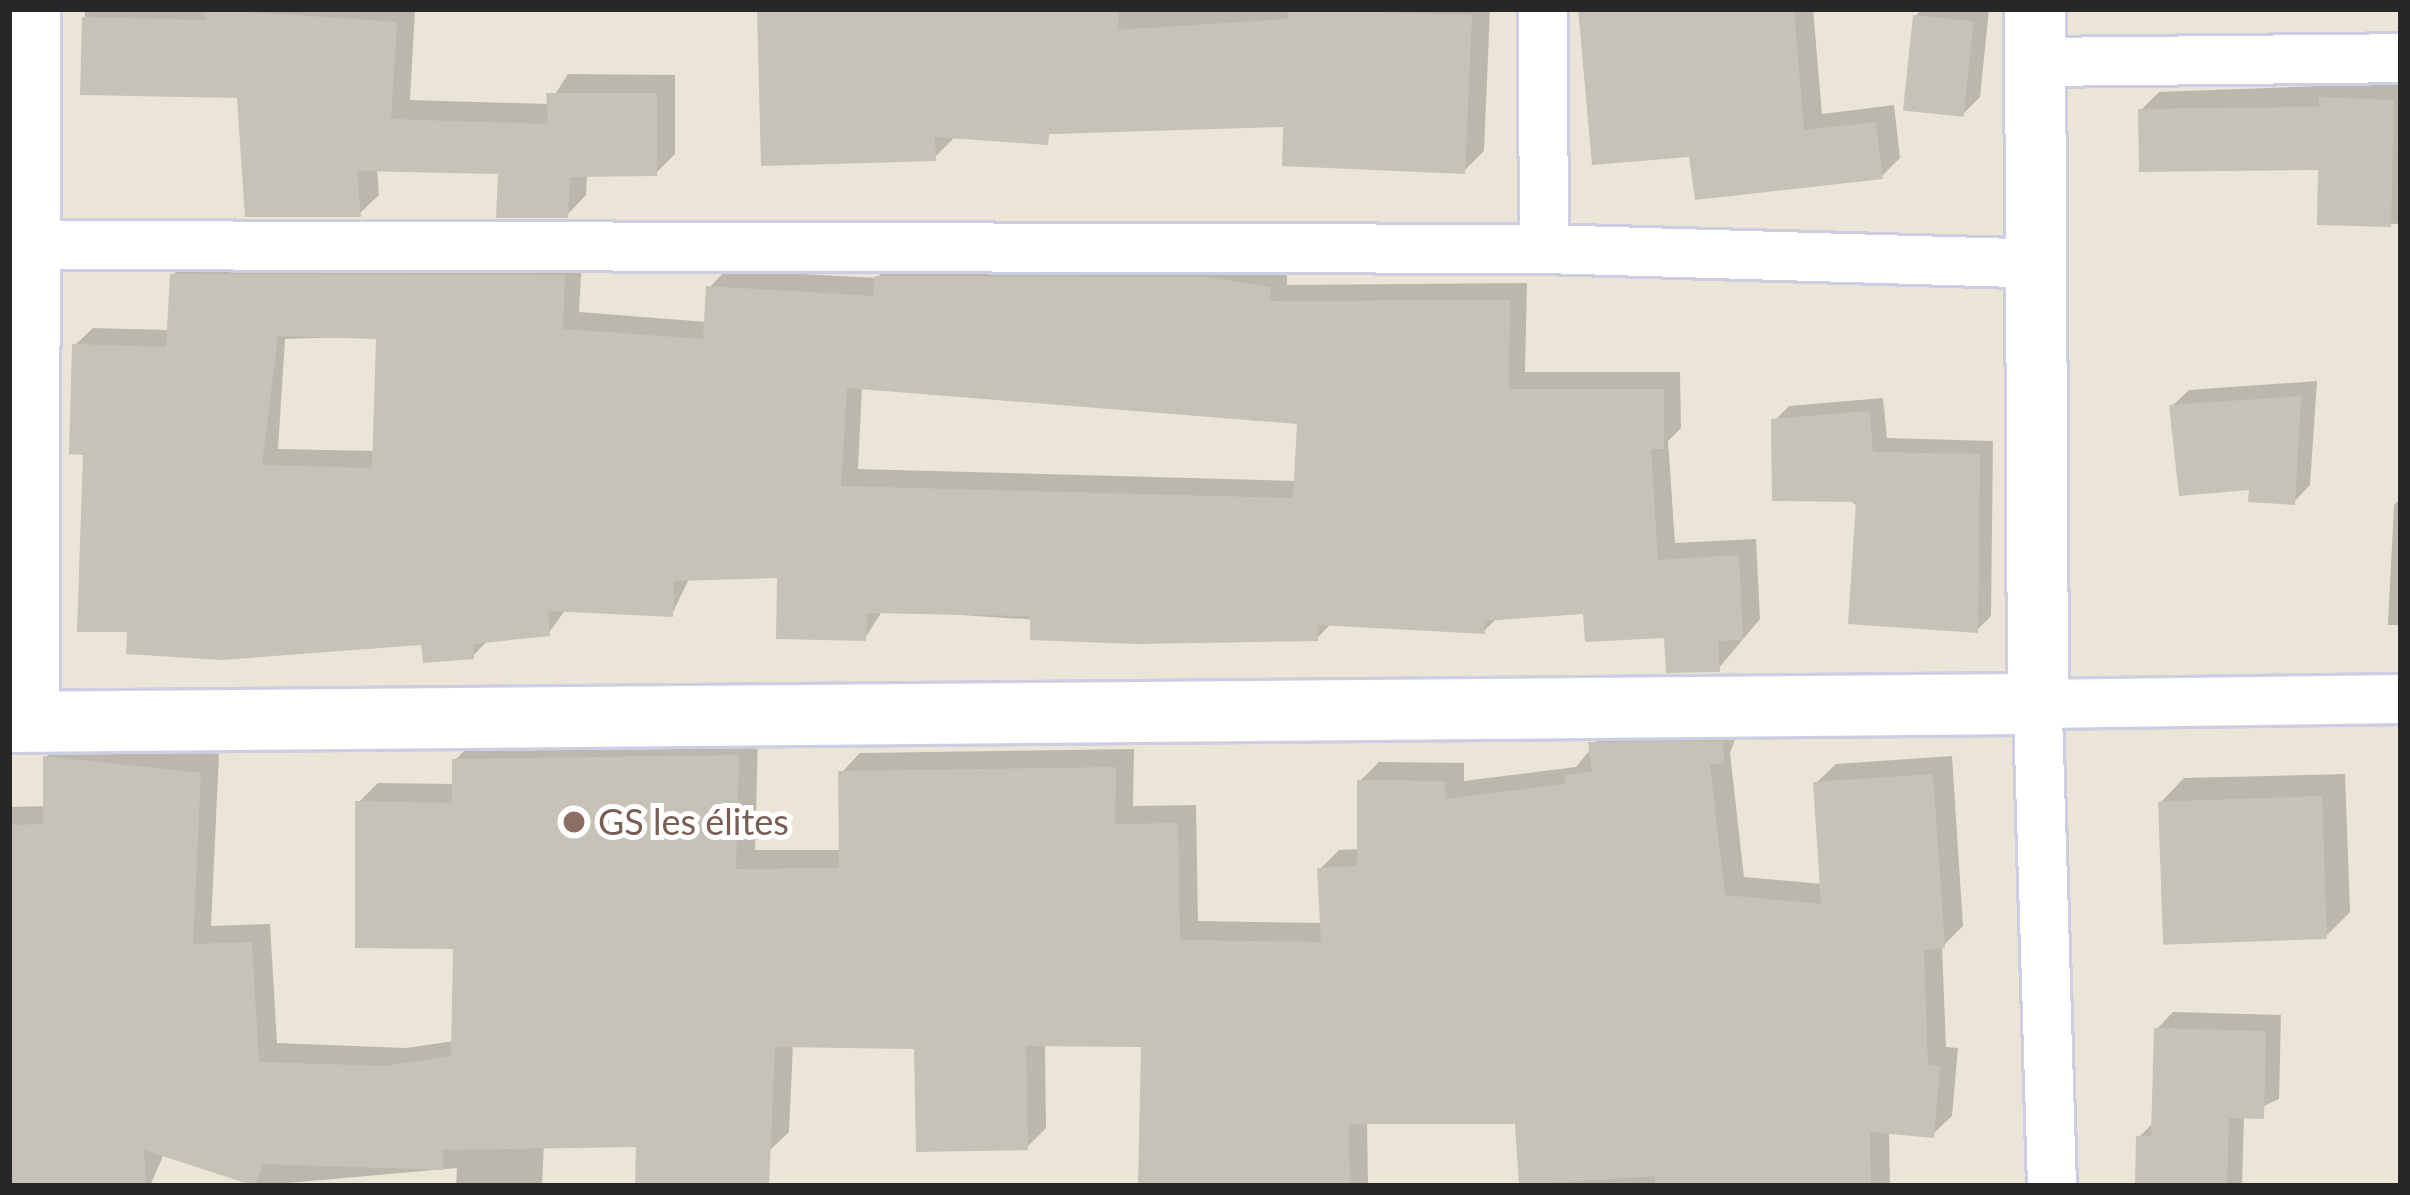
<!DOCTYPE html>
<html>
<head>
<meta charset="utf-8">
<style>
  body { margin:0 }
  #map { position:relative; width:2410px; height:1195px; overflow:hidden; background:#ebe5d8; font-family:Lato,sans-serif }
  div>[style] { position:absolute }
  .shadow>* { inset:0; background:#0003 }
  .building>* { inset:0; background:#c6c2b8; transform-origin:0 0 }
  .roads { filter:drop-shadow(3px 0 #cdcee1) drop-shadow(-3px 0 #cdcee1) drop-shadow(0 3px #cdcee1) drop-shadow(0 -3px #cdcee1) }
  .minor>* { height:48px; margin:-24px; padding:0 24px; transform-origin:24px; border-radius:24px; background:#fff }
  .tertiary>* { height:60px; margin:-30px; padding:0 30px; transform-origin:30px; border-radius:30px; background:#fff }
  .dots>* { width:33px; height:33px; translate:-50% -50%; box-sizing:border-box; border:6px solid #fff; border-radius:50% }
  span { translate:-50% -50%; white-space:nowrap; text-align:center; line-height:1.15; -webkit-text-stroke:10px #fff; paint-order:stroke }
  .education-label { font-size:36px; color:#785e54 }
  .left { translate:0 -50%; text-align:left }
  .frame { position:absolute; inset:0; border:12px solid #272727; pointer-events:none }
</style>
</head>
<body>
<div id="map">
  <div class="shadow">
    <div style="clip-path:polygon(85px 9px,415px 9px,410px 100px,549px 104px,568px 74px,675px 75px,675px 154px,656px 173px,587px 174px,586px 195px,567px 215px,501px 171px,377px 168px,379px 195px,359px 214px,239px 95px,83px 92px)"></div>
    <div style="clip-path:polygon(758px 9px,1490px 9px,1484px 151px,1464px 171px,1286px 124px,954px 138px,934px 158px)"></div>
    <div style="clip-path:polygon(1584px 9px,1813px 9px,1822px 114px,1894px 105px,1900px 158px,1882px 176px,1692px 154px)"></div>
    <div style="clip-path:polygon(1923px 9px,1989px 9px,1980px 97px,1964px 113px,1915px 16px)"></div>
    <div style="clip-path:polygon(2401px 83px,2401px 224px,2320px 222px,2321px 167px,2141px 110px,2159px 92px)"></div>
    <div style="clip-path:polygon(evenodd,191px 257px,582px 258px,579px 312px,707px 322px,709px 288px,726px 270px,877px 278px,896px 259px,1287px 270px,1287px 285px,1527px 283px,1525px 372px,1680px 372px,1681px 428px,1668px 441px,1675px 543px,1756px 539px,1760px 619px,1718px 669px,1667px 635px,1586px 611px,1498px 617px,1484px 631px,1332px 623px,1317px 638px,883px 610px,865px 638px,780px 575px,690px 577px,672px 614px,566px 609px,548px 634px,489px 639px,473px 656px,424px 641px,130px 630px,86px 452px,75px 345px,93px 328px,170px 330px,173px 275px,191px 257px,379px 336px,376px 451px,278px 449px,285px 339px,379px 336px,191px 257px,862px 386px,1300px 421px,1297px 481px,858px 469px,862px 386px)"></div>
    <div style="clip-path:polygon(2317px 381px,2310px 485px,2294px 502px,2252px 486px,2172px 406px,2189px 390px)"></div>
    <div style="clip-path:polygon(1883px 398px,1887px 438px,1993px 441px,1991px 616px,1977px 630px,1774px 421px,1789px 406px)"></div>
    <div style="clip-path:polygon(2401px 498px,2401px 625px,2388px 625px,2394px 505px)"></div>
    <div style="clip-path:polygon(1741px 723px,1730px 753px,1744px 877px,1823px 884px,1816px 783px,1836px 764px,1952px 756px,1963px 926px,1942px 947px,1946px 1047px,1958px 1048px,1952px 1116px,1932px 1135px,1889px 1131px,1890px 1186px,1522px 1186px,1518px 1121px,1367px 1121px,1368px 1186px,1141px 1186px,1144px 1044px,1045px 1043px,1046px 1128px,1027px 1147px,917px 1046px,793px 1045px,789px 1132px,769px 1151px,554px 927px,542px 1186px,456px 1186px,457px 1168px,254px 1186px,164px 1154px,150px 1186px,9px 1186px,9px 807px,46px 806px,46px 757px,65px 738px,219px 754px,211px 926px,270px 924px,277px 1043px,406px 1048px,454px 1041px,456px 946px,358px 803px,378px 783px,455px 784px,455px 760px,474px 741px,758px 737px,755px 850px,842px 850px,841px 773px,860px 753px,1134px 749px,1133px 806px,1196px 805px,1198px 921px,1323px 923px,1320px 869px,1339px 850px,1360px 849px,1360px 781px,1379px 762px,1464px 763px,1464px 781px,1576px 767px,1611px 724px)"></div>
    <div style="clip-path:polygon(2345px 774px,2350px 912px,2326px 936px,2161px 802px,2184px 778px)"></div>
    <div style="clip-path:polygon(2173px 1012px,2281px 1015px,2279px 1099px,2244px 1115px,2242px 1186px,2138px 1186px,2139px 1137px,2154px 1122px,2157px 1029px)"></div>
  </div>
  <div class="building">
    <div style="clip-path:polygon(204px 9px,397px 22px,391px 119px,548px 124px,546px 93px,657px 93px,657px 176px,570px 177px,568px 218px,496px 218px,498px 174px,357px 171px,361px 217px,245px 217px,237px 98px,80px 95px,82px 17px,205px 20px)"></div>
    <div style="clip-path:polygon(757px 9px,1119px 9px,1118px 30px,1288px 19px,1288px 9px,1472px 15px,1465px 174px,1282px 166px,1283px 127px,1049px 134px,1048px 145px,935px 137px,936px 161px,761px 166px)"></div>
    <div style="clip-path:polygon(1578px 9px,1794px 9px,1804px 130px,1876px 122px,1883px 179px,1695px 200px,1689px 157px,1592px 165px)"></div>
    <div style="left:1913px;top:15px;width:61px;height:96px;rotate:6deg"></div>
    <div style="clip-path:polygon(2319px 97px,2394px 100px,2391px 227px,2317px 225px,2318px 170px,2139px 172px,2138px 109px,2319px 107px)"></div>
    <div style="clip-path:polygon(evenodd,170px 274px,565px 275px,563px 329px,703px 339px,706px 286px,873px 296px,875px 276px,1206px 277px,1271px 287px,1270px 301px,1510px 300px,1509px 389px,1664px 389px,1664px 449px,1651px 449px,1658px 560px,1739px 555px,1743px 640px,1718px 641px,1720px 672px,1666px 673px,1664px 638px,1585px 642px,1583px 614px,1484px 621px,1485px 634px,1318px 625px,1318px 641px,1138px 644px,1030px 640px,1030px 616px,867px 613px,866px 641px,776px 639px,777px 578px,674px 581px,673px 617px,548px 611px,550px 636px,473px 644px,474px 659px,423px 663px,421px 645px,222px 660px,126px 654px,127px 632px,77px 632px,83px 455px,69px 454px,72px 344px,166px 347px,170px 274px,278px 336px,376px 339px,372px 468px,262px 465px,278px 336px,170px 274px,847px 388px,1297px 424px,1293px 498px,841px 486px,847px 388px)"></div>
    <div style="clip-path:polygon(2301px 396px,2295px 505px,2248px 502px,2249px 490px,2179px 496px,2169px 405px)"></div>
    <div style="clip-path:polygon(1870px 411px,1873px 452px,1980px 454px,1978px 633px,1848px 624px,1856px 502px,1772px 501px,1771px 419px)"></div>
    <div style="clip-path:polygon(1723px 741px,1724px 763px,1710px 764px,1725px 895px,1821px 904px,1813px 782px,1933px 774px,1945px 948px,1924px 950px,1928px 1065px,1940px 1066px,1934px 1138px,1870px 1132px,1871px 1186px,1655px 1186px,1655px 1176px,1519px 1185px,1515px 1124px,1349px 1124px,1350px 1186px,1138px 1186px,1141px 1047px,1026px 1046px,1028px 1150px,916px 1152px,914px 1049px,775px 1047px,769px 1186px,635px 1186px,636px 1147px,442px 1150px,444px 1170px,263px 1164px,255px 1186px,144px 1150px,146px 1186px,9px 1186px,9px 825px,43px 824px,43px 756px,201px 773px,193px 944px,252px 942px,259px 1062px,385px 1066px,451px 1056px,453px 949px,355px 948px,355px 801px,452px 803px,452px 759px,739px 755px,736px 869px,839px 868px,838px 771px,1116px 767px,1115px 824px,1178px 823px,1180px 940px,1321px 942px,1317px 868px,1357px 866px,1357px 780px,1445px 781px,1446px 799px,1565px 784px,1564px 775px,1592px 772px,1588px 742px)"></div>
    <div style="left:2322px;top:796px;width:143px;height:164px;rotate:88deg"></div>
    <div style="clip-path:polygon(2154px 1028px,2266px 1031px,2264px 1119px,2229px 1118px,2227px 1186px,2135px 1186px,2136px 1136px,2151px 1136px)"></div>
  </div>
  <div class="roads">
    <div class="minor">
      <div style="left:1543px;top:9px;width:240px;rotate:89.8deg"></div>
      <div style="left:2035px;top:62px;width:366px;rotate:-0.6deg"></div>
      <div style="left:37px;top:245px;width:1507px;rotate:0.15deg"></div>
      <div style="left:1544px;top:249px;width:492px;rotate:1.7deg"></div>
      <div style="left:35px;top:721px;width:712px;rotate:-89.92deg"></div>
      <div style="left:2052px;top:1186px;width:482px;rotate:-91.7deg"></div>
      <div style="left:2038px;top:704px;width:363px;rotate:-0.8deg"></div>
    </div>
    <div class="tertiary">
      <div style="left:9px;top:722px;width:2029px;rotate:-0.51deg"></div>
      <div style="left:2038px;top:704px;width:695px;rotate:-90.25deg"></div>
    </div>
  </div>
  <div class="dots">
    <div style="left:574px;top:822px;background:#8d6e63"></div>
  </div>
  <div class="education-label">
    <span class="left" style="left:598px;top:822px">GS les élites</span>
  </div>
  <div class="frame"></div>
</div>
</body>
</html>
